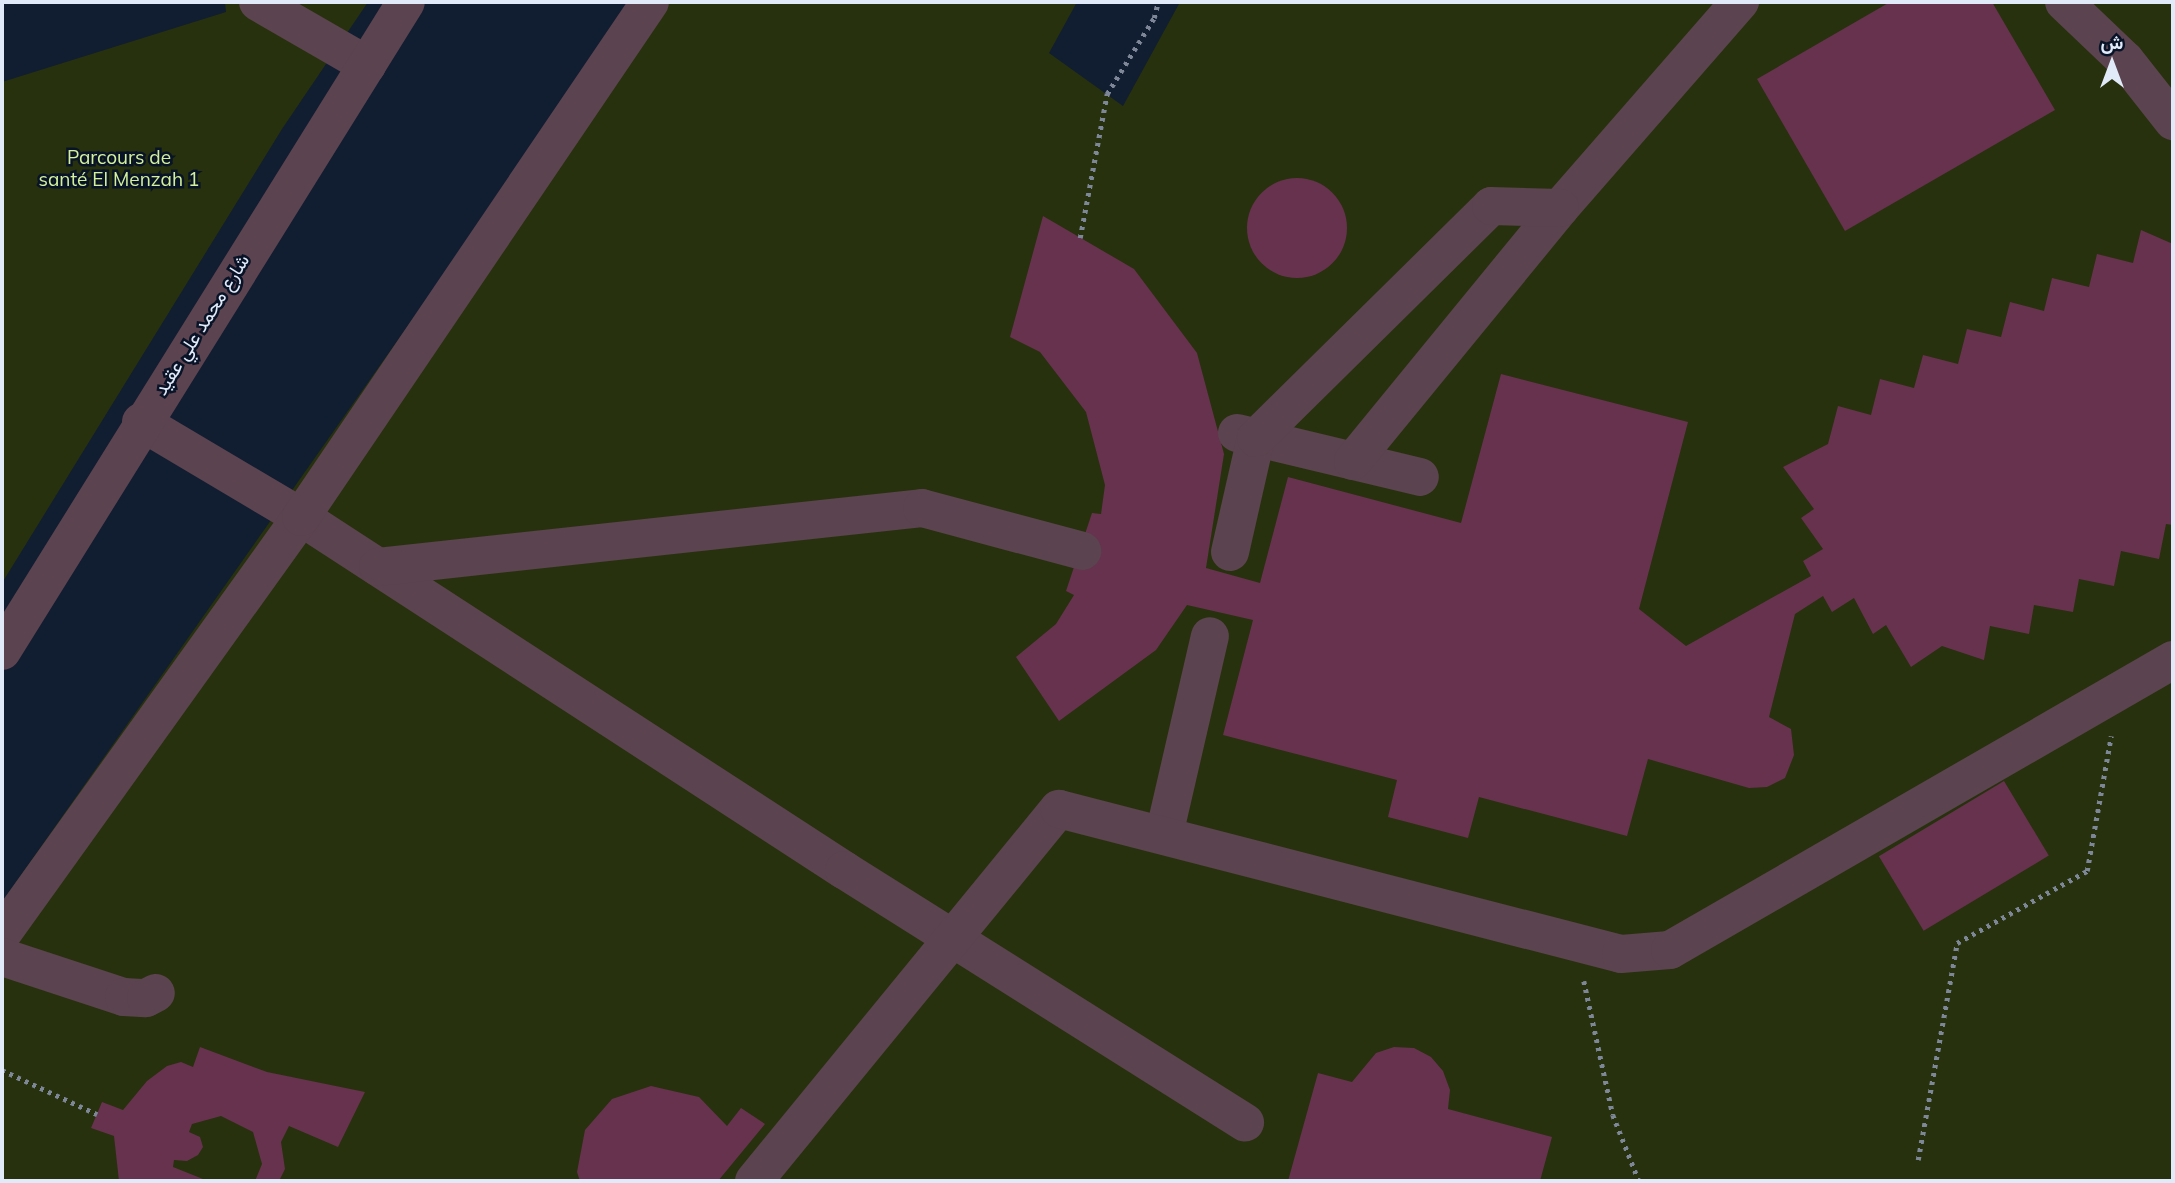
<!DOCTYPE html>
<meta charset="utf-8">
<style>
body{margin:0}
#map{position:relative;width:2175px;height:1183px;overflow:hidden;background:#111d31;font-family:Mulish,Vazirmatn,sans-serif}
div>[style]{position:absolute}
.green>*{inset:0;background:#27310d}
.building>*{inset:0;background:#66324e;transform-origin:0 0}
.round{border-radius:50%}
.path>*{height:4.5px;margin-top:-2.25px;transform-origin:0;background:repeating-linear-gradient(90deg,#7d8798 0 3.5px,transparent 0 8.5px)}
.minor>*{height:38px;margin:-19px;padding:0 19px;transform-origin:19px;border-radius:19px;background:#5b434f}
span{translate:-50% -50%;white-space:nowrap;text-align:center;line-height:1.15;-webkit-text-stroke:5px #091327;paint-order:stroke}
.park-label{font-size:19px;color:#d4f09a}
.street-label{font-size:19px;color:#e1eaf8}
.frame{position:absolute;inset:0;border:4px solid #e1eaf8;pointer-events:none}
.north{position:absolute;left:2077px;top:28px;width:70px;height:70px;-webkit-text-stroke:5px #091327;paint-order:stroke;rotate:0deg;font-size:19px;font-weight:700;line-height:28px;text-align:center;color:#e1eaf8}
.north::after{content:'';display:block;margin:auto;width:24px;height:32px;background:#e1eaf8;clip-path:polygon(50% 0,100% 100%,50% 72%,0 100%)}
</style>
<div id="map">
<div class="green">
<i style="clip-path:polygon(225px 2px,368px 2px,282px 129px,2px 583px,2px 82px,226px 12px)"></i>
<i style="clip-path:polygon(636px 2px,1077px 2px,1049px 53px,1123px 106px,1180px 2px,2173px 2px,2173px 1181px,2px 1181px,2px 902px)"></i>
</div>
<div class="building">
<i style="clip-path:polygon(1890px 2px,1992px 2px,2055px 110px,1845px 231px,1757px 79px)"></i>
<i class="round" style="left:1247px;top:178px;width:100px;height:100px"></i>
<i style="clip-path:polygon(1043px 216px,1134px 269px,1197px 353px,1224px 454px,1206px 568px,1260px 583px,1288px 477px,1461px 523px,1501px 374px,1688px 422px,1639px 609px,1686px 646px,1811px 576px,1803px 561px,1823px 549px,1801px 518px,1814px 509px,1783px 467px,1828px 444px,1838px 406px,1871px 415px,1880px 379px,1914px 388px,1923px 355px,1958px 364px,1967px 329px,2001px 337px,2010px 302px,2044px 311px,2052px 278px,2089px 287px,2097px 254px,2133px 263px,2141px 230px,2173px 244px,2173px 525px,2166px 524px,2159px 559px,2121px 551px,2114px 586px,2079px 579px,2073px 612px,2034px 605px,2029px 634px,1990px 626px,1984px 660px,1942px 646px,1911px 667px,1886px 625px,1873px 634px,1854px 598px,1832px 612px,1823px 596px,1795px 614px,1769px 717px,1791px 729px,1794px 755px,1785px 778px,1767px 787px,1749px 788px,1648px 759px,1627px 836px,1479px 797px,1468px 838px,1388px 817px,1397px 780px,1223px 735px,1253px 620px,1187px 605px,1156px 650px,1059px 721px,1016px 657px,1056px 624px,1074px 595px,1066px 591px,1092px 513px,1101px 514px,1105px 485px,1086px 412px,1040px 352px,1010px 337px)"></i>
<i style="left:2004px;top:781px;width:87px;height:146px;rotate:59deg"></i>
<i style="clip-path:polygon(200px 1047px,267px 1072px,365px 1092px,338px 1147px,289px 1126px,281px 1142px,285px 1169px,279px 1181px,255px 1181px,262px 1164px,253px 1132px,221px 1116px,192px 1124px,189px 1132px,200px 1137px,203px 1147px,198px 1155px,187px 1161px,174px 1160px,173px 1167px,208px 1181px,119px 1181px,114px 1136px,91px 1128px,102px 1102px,123px 1110px,147px 1081px,167px 1066px,181px 1062px,193px 1067px)"></i>
<i style="clip-path:polygon(1394px 1047px,1414px 1048px,1431px 1057px,1443px 1071px,1450px 1090px,1448px 1109px,1552px 1137px,1540px 1181px,1288px 1181px,1318px 1073px,1352px 1082px,1376px 1053px)"></i>
<i style="clip-path:polygon(651px 1086px,699px 1097px,727px 1126px,741px 1108px,765px 1124px,718px 1181px,580px 1181px,577px 1172px,585px 1130px,612px 1099px)"></i>
</div>
<div class="path">
<i style="left:1080px;top:238px;width:147px;rotate:-79.4deg"></i>
<i style="left:1107px;top:94px;width:89px;rotate:-58.3deg"></i>
<i style="left:1154px;top:18px;width:16px;rotate:-76deg"></i>
<i style="left:1584px;top:981px;width:137px;rotate:77.8deg"></i>
<i style="left:1613px;top:1115px;width:71px;rotate:68.5deg"></i>
<i style="left:2px;top:1070px;width:105px;rotate:24.9deg"></i>
<i style="left:1918px;top:1160px;width:220px;rotate:-79.8deg"></i>
<i style="left:1957px;top:943px;width:149px;rotate:-29deg"></i>
<i style="left:2087px;top:871px;width:137px;rotate:-79.9deg"></i>
</div>
<div class="minor">
<i style="left:258px;top:2px;width:126px;rotate:30deg"></i>
<i style="left:2064px;top:2px;width:84px;rotate:43.6deg"></i>
<i style="left:2125px;top:60px;width:78px;rotate:51.8deg"></i>
<i style="left:141px;top:422px;width:186px;rotate:30.7deg"></i>
<i style="left:301px;top:517px;width:648px;rotate:33.03deg"></i>
<i style="left:844px;top:870px;width:474px;rotate:32.2deg"></i>
<i style="left:1237px;top:433px;width:188px;rotate:13.5deg"></i>
<i style="left:1353px;top:461px;width:327px;rotate:-50.7deg"></i>
<i style="left:1560px;top:208px;width:274px;rotate:-48.9deg"></i>
<i style="left:1230px;top:552px;width:117px;rotate:-77.2deg"></i>
<i style="left:1256px;top:438px;width:330px;rotate:-44.6deg"></i>
<i style="left:1491px;top:206px;width:69px;rotate:1.7deg"></i>
<i style="left:378px;top:567px;width:547px;rotate:-6.19deg"></i>
<i style="left:922px;top:508px;width:166px;rotate:15deg"></i>
<i style="left:2px;top:651px;width:764px;rotate:-58.1deg"></i>
<i style="left:1164px;top:835px;width:204px;rotate:-77deg"></i>
<i style="left:2px;top:934px;width:513px;rotate:-54.36deg"></i>
<i style="left:301px;top:517px;width:622px;rotate:-55.88deg"></i>
<i style="left:2px;top:957px;width:128px;rotate:18.2deg"></i>
<i style="left:124px;top:997px;width:22px;rotate:3deg"></i>
<i style="left:146px;top:998px;width:11px;rotate:-27deg"></i>
<i style="left:754px;top:1181px;width:481px;rotate:-50.7deg"></i>
<i style="left:1059px;top:809px;width:580px;rotate:14.47deg"></i>
<i style="left:1621px;top:954px;width:49px;rotate:-4.7deg"></i>
<i style="left:1670px;top:950px;width:581px;rotate:-29.97deg"></i>
</div>
<div class="park-label">
<span style="left:119px;top:169px">Parcours de<br>santé El Menzah 1</span>
</div>
<div class="street-label">
<span style="left:202px;top:325px;rotate:-58deg">شارع محمد علي عقيد</span>
</div>
<div class="frame"></div>
<div class="north">ش</div>
</div>
